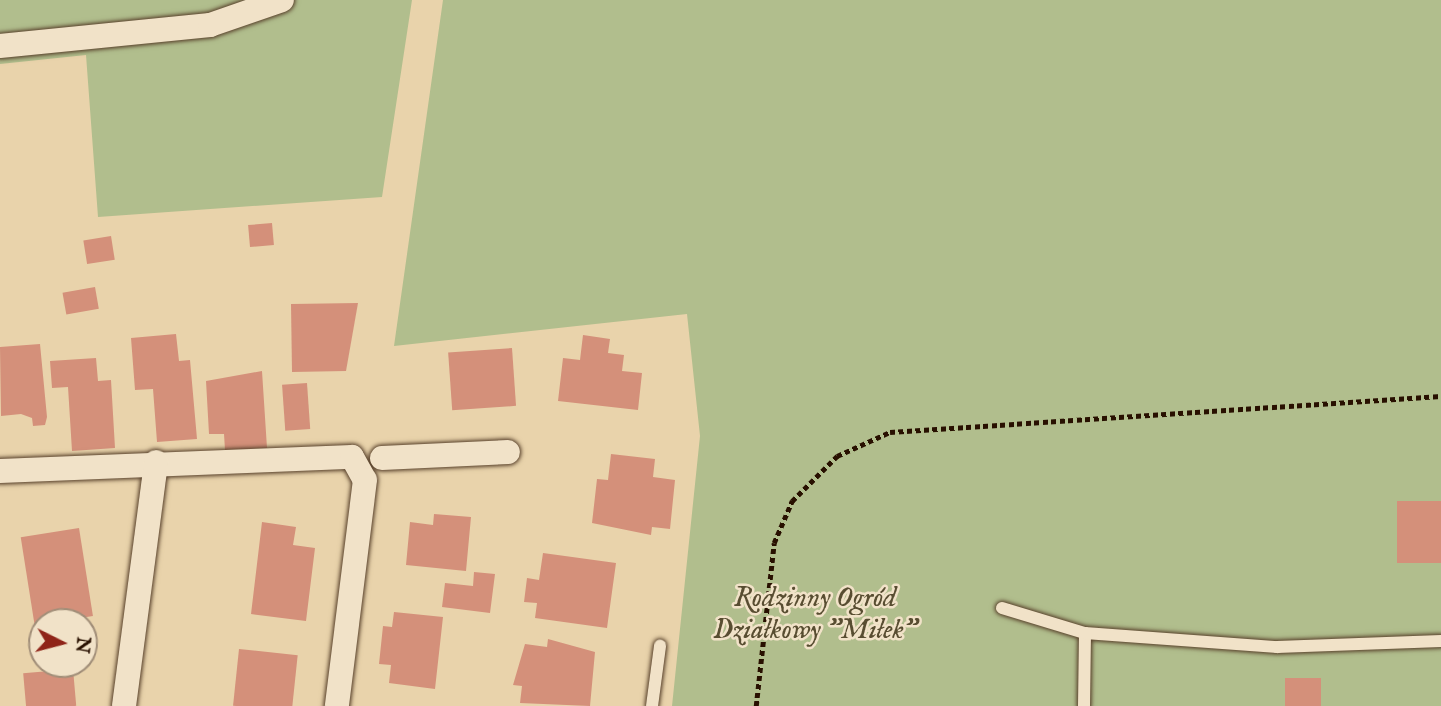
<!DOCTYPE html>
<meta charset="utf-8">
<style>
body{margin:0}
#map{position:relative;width:1441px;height:706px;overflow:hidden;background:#e9d3ab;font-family:"IM FELL English",serif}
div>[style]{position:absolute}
.green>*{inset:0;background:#b1be8d}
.building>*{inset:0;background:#d4907a;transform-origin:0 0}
.path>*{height:4.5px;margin-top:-2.25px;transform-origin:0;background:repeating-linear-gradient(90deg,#281000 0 5px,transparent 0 8.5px)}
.roads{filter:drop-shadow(0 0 2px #58412b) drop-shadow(0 0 2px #58412b)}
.service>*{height:12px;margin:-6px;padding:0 6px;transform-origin:6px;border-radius:6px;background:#f1e2c8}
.minor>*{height:24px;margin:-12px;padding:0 12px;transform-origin:12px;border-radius:12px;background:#f1e2c8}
span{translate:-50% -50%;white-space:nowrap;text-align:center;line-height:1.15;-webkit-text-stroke:5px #f1e2c8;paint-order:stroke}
.park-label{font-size:28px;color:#584d31;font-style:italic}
.north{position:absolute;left:28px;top:608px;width:70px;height:70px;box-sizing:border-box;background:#f1e2c8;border:2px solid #a18e78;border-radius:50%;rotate:96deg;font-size:19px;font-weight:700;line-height:28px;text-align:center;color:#281000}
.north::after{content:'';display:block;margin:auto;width:24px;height:32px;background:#8f2418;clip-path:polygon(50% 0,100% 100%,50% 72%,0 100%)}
</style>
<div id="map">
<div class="green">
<i style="clip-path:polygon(0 0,412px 0,382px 197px,98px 217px,86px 55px,0 64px)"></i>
<i style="clip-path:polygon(443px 0,1441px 0,1441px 706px,672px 706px,700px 436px,687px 314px,394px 346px)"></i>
</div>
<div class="building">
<i style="left:272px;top:223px;width:22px;height:24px;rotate:85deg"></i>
<i style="left:111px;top:236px;width:24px;height:28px;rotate:81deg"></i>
<i style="left:95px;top:287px;width:22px;height:33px;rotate:80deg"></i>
<i style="clip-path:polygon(358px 303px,346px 371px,292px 372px,291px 304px)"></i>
<i style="clip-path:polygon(176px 334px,179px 361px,190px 360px,197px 439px,157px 442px,153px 389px,135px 390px,131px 338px)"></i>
<i style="clip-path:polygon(583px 335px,610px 339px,608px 353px,624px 355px,622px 371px,642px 373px,638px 410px,558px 401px,563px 358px,580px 360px)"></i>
<i style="clip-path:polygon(40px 344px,47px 417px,45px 425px,33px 426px,32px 418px,21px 414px,1px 416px,0 347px)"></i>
<i style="left:512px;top:348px;width:58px;height:64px;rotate:86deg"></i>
<i style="clip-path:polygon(96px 358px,98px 381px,111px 380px,115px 448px,72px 451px,68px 387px,52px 388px,50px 361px)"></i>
<i style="clip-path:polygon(262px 371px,267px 448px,225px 450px,224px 434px,209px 434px,206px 381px)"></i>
<i style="left:307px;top:383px;width:46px;height:25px;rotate:86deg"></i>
<i style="clip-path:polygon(611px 454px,655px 459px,653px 477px,675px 480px,670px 529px,652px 527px,651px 535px,592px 523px,597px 479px,608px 480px)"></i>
<i style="left:1441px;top:501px;width:62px;height:44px;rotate:90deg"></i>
<i style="clip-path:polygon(434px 514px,471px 517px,466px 571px,406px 565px,410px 522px,433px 525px)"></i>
<i style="clip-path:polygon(262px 522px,296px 527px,293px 545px,315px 548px,306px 621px,251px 614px)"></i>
<i style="left:79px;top:528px;width:89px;height:59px;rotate:81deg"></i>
<i style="clip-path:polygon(543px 553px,616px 563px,607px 628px,535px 618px,537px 603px,524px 602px,527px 578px,539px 580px)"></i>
<i style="clip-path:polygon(474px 572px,495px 574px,490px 613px,442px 607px,445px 583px,473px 586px)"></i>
<i style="clip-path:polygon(394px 612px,443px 617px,435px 689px,389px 683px,391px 665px,379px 664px,383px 626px,392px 627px)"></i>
<i style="clip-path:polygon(548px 639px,595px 652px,590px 706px,520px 703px,522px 686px,513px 685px,525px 644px,547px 647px)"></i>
<i style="left:239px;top:649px;width:59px;height:57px;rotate:6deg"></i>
<i style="left:73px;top:669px;width:37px;height:50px;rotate:85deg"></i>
<i style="left:1285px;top:678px;width:36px;height:28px"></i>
</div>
<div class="path">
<i style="left:756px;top:706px;width:164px;rotate:-83.7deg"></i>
<i style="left:774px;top:543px;width:46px;rotate:-66.8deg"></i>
<i style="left:792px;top:501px;width:64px;rotate:-45deg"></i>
<i style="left:837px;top:456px;width:58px;rotate:-24.4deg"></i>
<i style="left:890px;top:432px;width:552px;rotate:-3.74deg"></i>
</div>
<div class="roads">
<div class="service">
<i style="left:1002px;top:608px;width:87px;rotate:16.8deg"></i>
<i style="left:652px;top:706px;width:61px;rotate:-82.4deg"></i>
<i style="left:1084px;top:706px;width:73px;rotate:-89.2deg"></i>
<i style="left:1085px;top:633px;width:193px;rotate:4.2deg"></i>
<i style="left:1277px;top:647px;width:164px;rotate:-2.1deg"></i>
</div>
<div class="minor">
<i style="left:0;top:46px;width:211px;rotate:-5.7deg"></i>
<i style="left:210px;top:25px;width:76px;rotate:-19.1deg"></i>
<i style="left:382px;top:458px;width:126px;rotate:-2.7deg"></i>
<i style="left:0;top:471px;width:352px;rotate:-2.3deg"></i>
<i style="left:352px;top:457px;width:26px;rotate:61deg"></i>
<i style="left:365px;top:480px;width:228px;rotate:97.1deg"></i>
<i style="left:124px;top:706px;width:246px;rotate:-82.5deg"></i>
</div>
</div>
<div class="park-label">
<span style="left:815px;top:615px">Rodzinny Ogród<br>Działkowy "Miłek"</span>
</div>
<div class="north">N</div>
</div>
